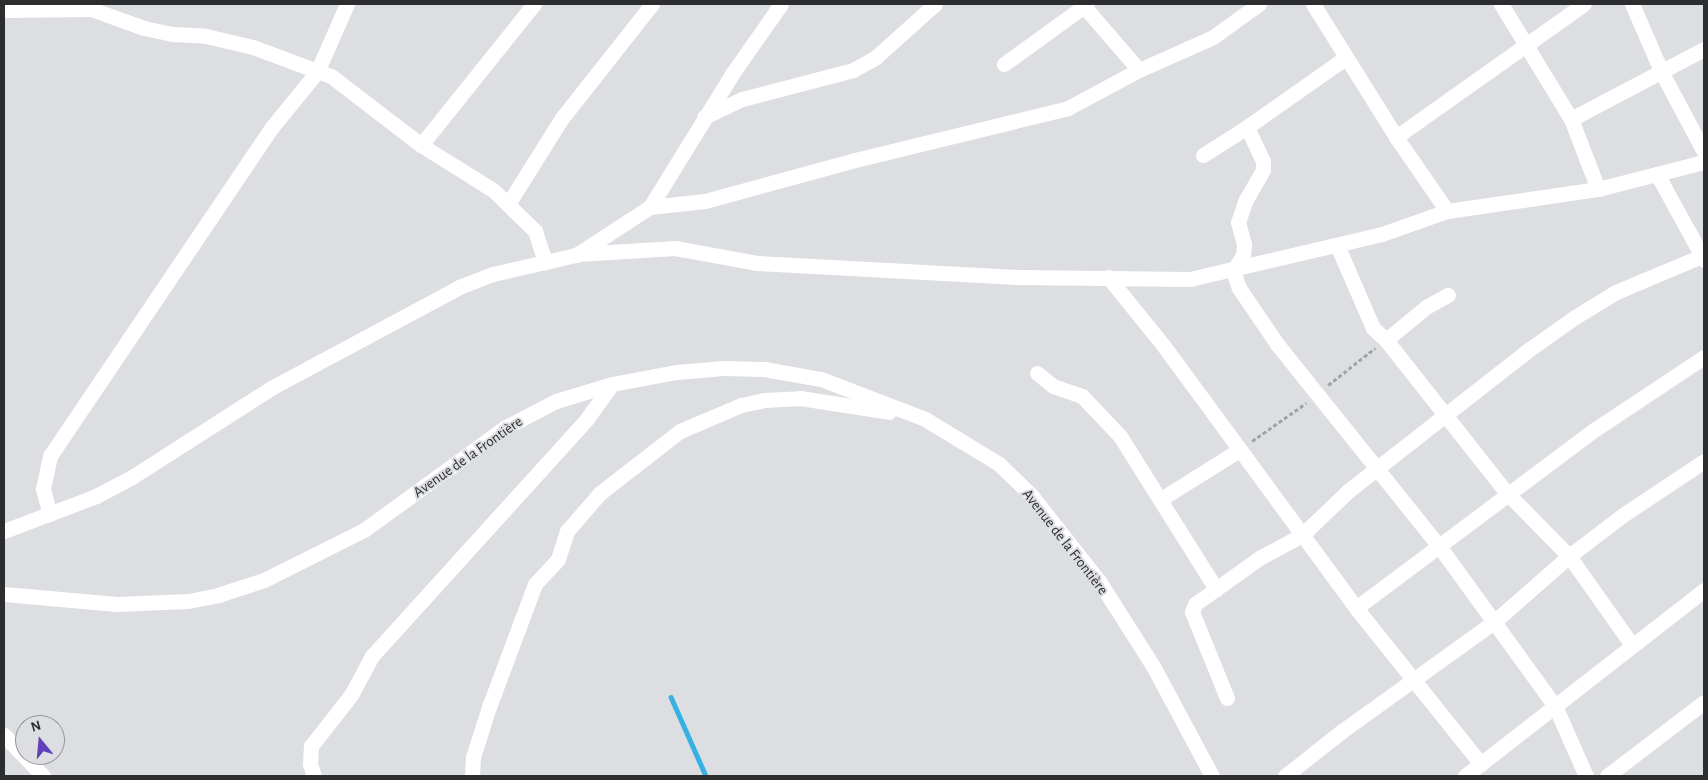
<!DOCTYPE html>
<meta charset="utf-8">
<style>
body{margin:0}
#map{position:relative;width:1708px;height:780px;overflow:hidden;background:#dcdee1;font-family:"Alegreya Sans",sans-serif}
div>[style]{position:absolute}
.stream>*{height:4.5px;margin:-2.25px;padding:0 2.25px;transform-origin:2.25px;border-radius:2.25px;background:#35b2e3}
.path>*{height:2.5px;margin-top:-1.25px;transform-origin:0;background:repeating-linear-gradient(90deg,#a2a3a6 0 4px,transparent 0 6.5px)}
.minor>*{height:15px;margin:-7.5px;padding:0 7.5px;transform-origin:7.5px;border-radius:7.5px;background:#fff}
span{translate:-50% -50%;white-space:nowrap;text-align:center;line-height:1.15;-webkit-text-stroke:4px #dcdee1;paint-order:stroke}
.street-label{font-size:15px;color:#2c2d2e}
.frame{position:absolute;inset:0;border:5px solid #2c2d2e;pointer-events:none}
.north{position:absolute;left:15px;top:715px;width:50px;height:50px;box-sizing:border-box;background:#dcdee1;border:1px solid #969799;border-radius:50%;rotate:343deg;font-size:14px;font-weight:700;line-height:20px;text-align:center;color:#2c2d2e}
.north::after{content:'';display:block;margin:auto;width:18px;height:22px;background:#6041b9;clip-path:polygon(50% 0,100% 100%,50% 72%,0 100%)}
</style>
<div id="map">
<div class="stream">
<i style="left:671px;top:697px;width:86px;rotate:66.1deg"></i>
</div>
<div class="path">
<i style="left:1328px;top:385px;width:60px;rotate:-38.2deg"></i>
<i style="left:1252px;top:441px;width:66px;rotate:-35.1deg"></i>
</div>
<div class="minor">
<i style="left:1082px;top:4px;width:87px;rotate:49.2deg"></i>
<i style="left:1313px;top:4px;width:157px;rotate:58deg"></i>
<i style="left:1396px;top:137px;width:90px;rotate:55.4deg"></i>
<i style="left:1501px;top:4px;width:135px;rotate:58.7deg"></i>
<i style="left:1571px;top:119px;width:75px;rotate:68.9deg"></i>
<i style="left:1632px;top:4px;width:75px;rotate:66.5deg"></i>
<i style="left:1662px;top:73px;width:89px;rotate:62deg"></i>
<i style="left:4px;top:10px;width:87px;rotate:-0.7deg"></i>
<i style="left:91px;top:9px;width:56px;rotate:19.7deg"></i>
<i style="left:144px;top:28px;width:30px;rotate:12deg"></i>
<i style="left:173px;top:34px;width:33px;rotate:3deg"></i>
<i style="left:206px;top:36px;width:48px;rotate:13.2deg"></i>
<i style="left:253px;top:47px;width:83px;rotate:20.4deg"></i>
<i style="left:331px;top:76px;width:113px;rotate:37.5deg"></i>
<i style="left:421px;top:145px;width:85px;rotate:32deg"></i>
<i style="left:493px;top:190px;width:59px;rotate:44.3deg"></i>
<i style="left:535px;top:231px;width:33px;rotate:72deg"></i>
<i style="left:1004px;top:64px;width:102px;rotate:-35.9deg"></i>
<i style="left:704px;top:117px;width:42px;rotate:-25.3deg"></i>
<i style="left:742px;top:99px;width:115px;rotate:-14.6deg"></i>
<i style="left:853px;top:70px;width:26px;rotate:-29deg"></i>
<i style="left:876px;top:57px;width:79px;rotate:-41.9deg"></i>
<i style="left:1571px;top:119px;width:150px;rotate:-27.8deg"></i>
<i style="left:1247px;top:127px;width:120px;rotate:-35.1deg"></i>
<i style="left:1396px;top:137px;width:230px;rotate:-35.3deg"></i>
<i style="left:421px;top:145px;width:181px;rotate:-51.3deg"></i>
<i style="left:1203px;top:155px;width:52px;rotate:-32.5deg"></i>
<i style="left:1247px;top:127px;width:38px;rotate:65deg"></i>
<i style="left:1263px;top:162px;width:8px;rotate:90deg"></i>
<i style="left:1263px;top:170px;width:34px;rotate:120deg"></i>
<i style="left:1246px;top:199px;width:24px;rotate:109deg"></i>
<i style="left:1238px;top:222px;width:24px;rotate:75deg"></i>
<i style="left:1244px;top:245px;width:10px;rotate:96deg"></i>
<i style="left:1243px;top:255px;width:19px;rotate:122deg"></i>
<i style="left:1233px;top:271px;width:18px;rotate:71deg"></i>
<i style="left:1239px;top:288px;width:68px;rotate:55.8deg"></i>
<i style="left:1277px;top:344px;width:259px;rotate:51.3deg"></i>
<i style="left:1439px;top:546px;width:198px;rotate:54.1deg"></i>
<i style="left:1555px;top:706px;width:77px;rotate:66.1deg"></i>
<i style="left:1657px;top:174px;width:98px;rotate:61.3deg"></i>
<i style="left:508px;top:204px;width:102px;rotate:-57.9deg"></i>
<i style="left:562px;top:118px;width:145px;rotate:-51.7deg"></i>
<i style="left:650px;top:207px;width:156px;rotate:-58.3deg"></i>
<i style="left:732px;top:74px;width:85px;rotate:-55deg"></i>
<i style="left:1337px;top:245px;width:90px;rotate:66.6deg"></i>
<i style="left:1373px;top:328px;width:18px;rotate:43deg"></i>
<i style="left:1386px;top:340px;width:195px;rotate:51.7deg"></i>
<i style="left:1507px;top:493px;width:88px;rotate:45.5deg"></i>
<i style="left:1569px;top:556px;width:109px;rotate:54.7deg"></i>
<i style="left:578px;top:254px;width:97px;rotate:-3.5deg"></i>
<i style="left:675px;top:248px;width:83px;rotate:10.4deg"></i>
<i style="left:757px;top:263px;width:261px;rotate:3.1deg"></i>
<i style="left:1018px;top:277px;width:172px;rotate:0.7deg"></i>
<i style="left:1190px;top:279px;width:197px;rotate:-13.2deg"></i>
<i style="left:1382px;top:234px;width:69px;rotate:-19.5deg"></i>
<i style="left:1447px;top:211px;width:153px;rotate:-8.3deg"></i>
<i style="left:1598px;top:189px;width:109px;rotate:-14.3deg"></i>
<i style="left:1108px;top:277px;width:87px;rotate:51deg"></i>
<i style="left:1163px;top:345px;width:326px;rotate:53.7deg"></i>
<i style="left:1356px;top:608px;width:200px;rotate:51.3deg"></i>
<i style="left:1386px;top:340px;width:52px;rotate:-39.5deg"></i>
<i style="left:1426px;top:307px;width:25px;rotate:-29deg"></i>
<i style="left:1037px;top:373px;width:21px;rotate:39deg"></i>
<i style="left:1053px;top:386px;width:31px;rotate:19deg"></i>
<i style="left:1082px;top:396px;width:55px;rotate:46.5deg"></i>
<i style="left:1120px;top:436px;width:181px;rotate:57.9deg"></i>
<i style="left:1161px;top:499px;width:92px;rotate:-32.1deg"></i>
<i style="left:50px;top:514px;width:26px;rotate:-106deg"></i>
<i style="left:43px;top:489px;width:34px;rotate:-78deg"></i>
<i style="left:50px;top:456px;width:397px;rotate:-56deg"></i>
<i style="left:272px;top:127px;width:71px;rotate:-50.7deg"></i>
<i style="left:317px;top:72px;width:74px;rotate:-66.2deg"></i>
<i style="left:4px;top:531px;width:98px;rotate:-20.8deg"></i>
<i style="left:96px;top:496px;width:41px;rotate:-27.8deg"></i>
<i style="left:132px;top:477px;width:165px;rotate:-32.6deg"></i>
<i style="left:271px;top:388px;width:213px;rotate:-28.2deg"></i>
<i style="left:459px;top:287px;width:36px;rotate:-21deg"></i>
<i style="left:493px;top:274px;width:85px;rotate:-12.9deg"></i>
<i style="left:576px;top:255px;width:88px;rotate:-33deg"></i>
<i style="left:650px;top:207px;width:55px;rotate:-6.2deg"></i>
<i style="left:705px;top:201px;width:151px;rotate:-15.3deg"></i>
<i style="left:851px;top:161px;width:223px;rotate:-13.7deg"></i>
<i style="left:1068px;top:108px;width:81px;rotate:-28.2deg"></i>
<i style="left:1139px;top:70px;width:81px;rotate:-24deg"></i>
<i style="left:1213px;top:37px;width:57px;rotate:-35.7deg"></i>
<i style="left:4px;top:594px;width:113px;rotate:5.1deg"></i>
<i style="left:117px;top:604px;width:71px;rotate:-2.4deg"></i>
<i style="left:188px;top:601px;width:31px;rotate:-11deg"></i>
<i style="left:218px;top:595px;width:48px;rotate:-18.1deg"></i>
<i style="left:264px;top:580px;width:112px;rotate:-26.6deg"></i>
<i style="left:364px;top:530px;width:175px;rotate:-36deg"></i>
<i style="left:506px;top:427px;width:56px;rotate:-27.5deg"></i>
<i style="left:556px;top:401px;width:59px;rotate:-16.9deg"></i>
<i style="left:612px;top:384px;width:66px;rotate:-10.5deg"></i>
<i style="left:677px;top:372px;width:46px;rotate:-5deg"></i>
<i style="left:723px;top:368px;width:41px;rotate:1.4deg"></i>
<i style="left:764px;top:369px;width:58px;rotate:10deg"></i>
<i style="left:821px;top:379px;width:111px;rotate:21deg"></i>
<i style="left:925px;top:419px;width:87px;rotate:31.3deg"></i>
<i style="left:999px;top:464px;width:45px;rotate:44.1deg"></i>
<i style="left:1031px;top:495px;width:110px;rotate:51.7deg"></i>
<i style="left:1099px;top:581px;width:101px;rotate:57.6deg"></i>
<i style="left:1153px;top:666px;width:125px;rotate:61.8deg"></i>
<i style="left:1356px;top:608px;width:297px;rotate:-36.8deg"></i>
<i style="left:1594px;top:430px;width:132px;rotate:-33.6deg"></i>
<i style="left:1227px;top:698px;width:93px;rotate:-112.1deg"></i>
<i style="left:1192px;top:612px;width:9px;rotate:-69deg"></i>
<i style="left:1195px;top:604px;width:81px;rotate:-35.5deg"></i>
<i style="left:1261px;top:557px;width:47px;rotate:-28.2deg"></i>
<i style="left:1302px;top:535px;width:64px;rotate:-43.7deg"></i>
<i style="left:1348px;top:491px;width:227px;rotate:-38deg"></i>
<i style="left:1527px;top:351px;width:59px;rotate:-35.3deg"></i>
<i style="left:1575px;top:317px;width:48px;rotate:-31.4deg"></i>
<i style="left:1616px;top:292px;width:95px;rotate:-22.8deg"></i>
<i style="left:4px;top:735px;width:57px;rotate:46.4deg"></i>
<i style="left:314px;top:776px;width:13px;rotate:-108deg"></i>
<i style="left:310px;top:764px;width:18px;rotate:-87deg"></i>
<i style="left:311px;top:746px;width:65px;rotate:-51.9deg"></i>
<i style="left:351px;top:695px;width:44px;rotate:-61.7deg"></i>
<i style="left:372px;top:656px;width:319px;rotate:-47.8deg"></i>
<i style="left:586px;top:420px;width:44px;rotate:-54.2deg"></i>
<i style="left:472px;top:776px;width:19px;rotate:-87deg"></i>
<i style="left:473px;top:757px;width:52px;rotate:-72.3deg"></i>
<i style="left:489px;top:707px;width:131px;rotate:-69.5deg"></i>
<i style="left:535px;top:584px;width:34px;rotate:-47deg"></i>
<i style="left:558px;top:559px;width:29px;rotate:-72deg"></i>
<i style="left:567px;top:531px;width:50px;rotate:-49deg"></i>
<i style="left:600px;top:493px;width:101px;rotate:-37.8deg"></i>
<i style="left:680px;top:431px;width:66px;rotate:-23.1deg"></i>
<i style="left:741px;top:405px;width:24px;rotate:-12deg"></i>
<i style="left:764px;top:400px;width:36px;rotate:-3deg"></i>
<i style="left:800px;top:398px;width:90px;rotate:8.9deg"></i>
<i style="left:1285px;top:776px;width:73px;rotate:-38.3deg"></i>
<i style="left:1342px;top:731px;width:188px;rotate:-35.7deg"></i>
<i style="left:1495px;top:621px;width:98px;rotate:-41.3deg"></i>
<i style="left:1569px;top:556px;width:68px;rotate:-37.2deg"></i>
<i style="left:1623px;top:515px;width:97px;rotate:-33.7deg"></i>
<i style="left:1465px;top:776px;width:303px;rotate:-37.9deg"></i>
<i style="left:1607px;top:776px;width:122px;rotate:-37.3deg"></i>
</div>
<div class="street-label">
<span style="left:468px;top:457px;rotate:-35deg">Avenue de la Frontière</span>
<span style="left:1065px;top:542px;rotate:52deg">Avenue de la Frontière</span>
</div>
<div class="frame"></div>
<div class="north">N</div>
</div>
